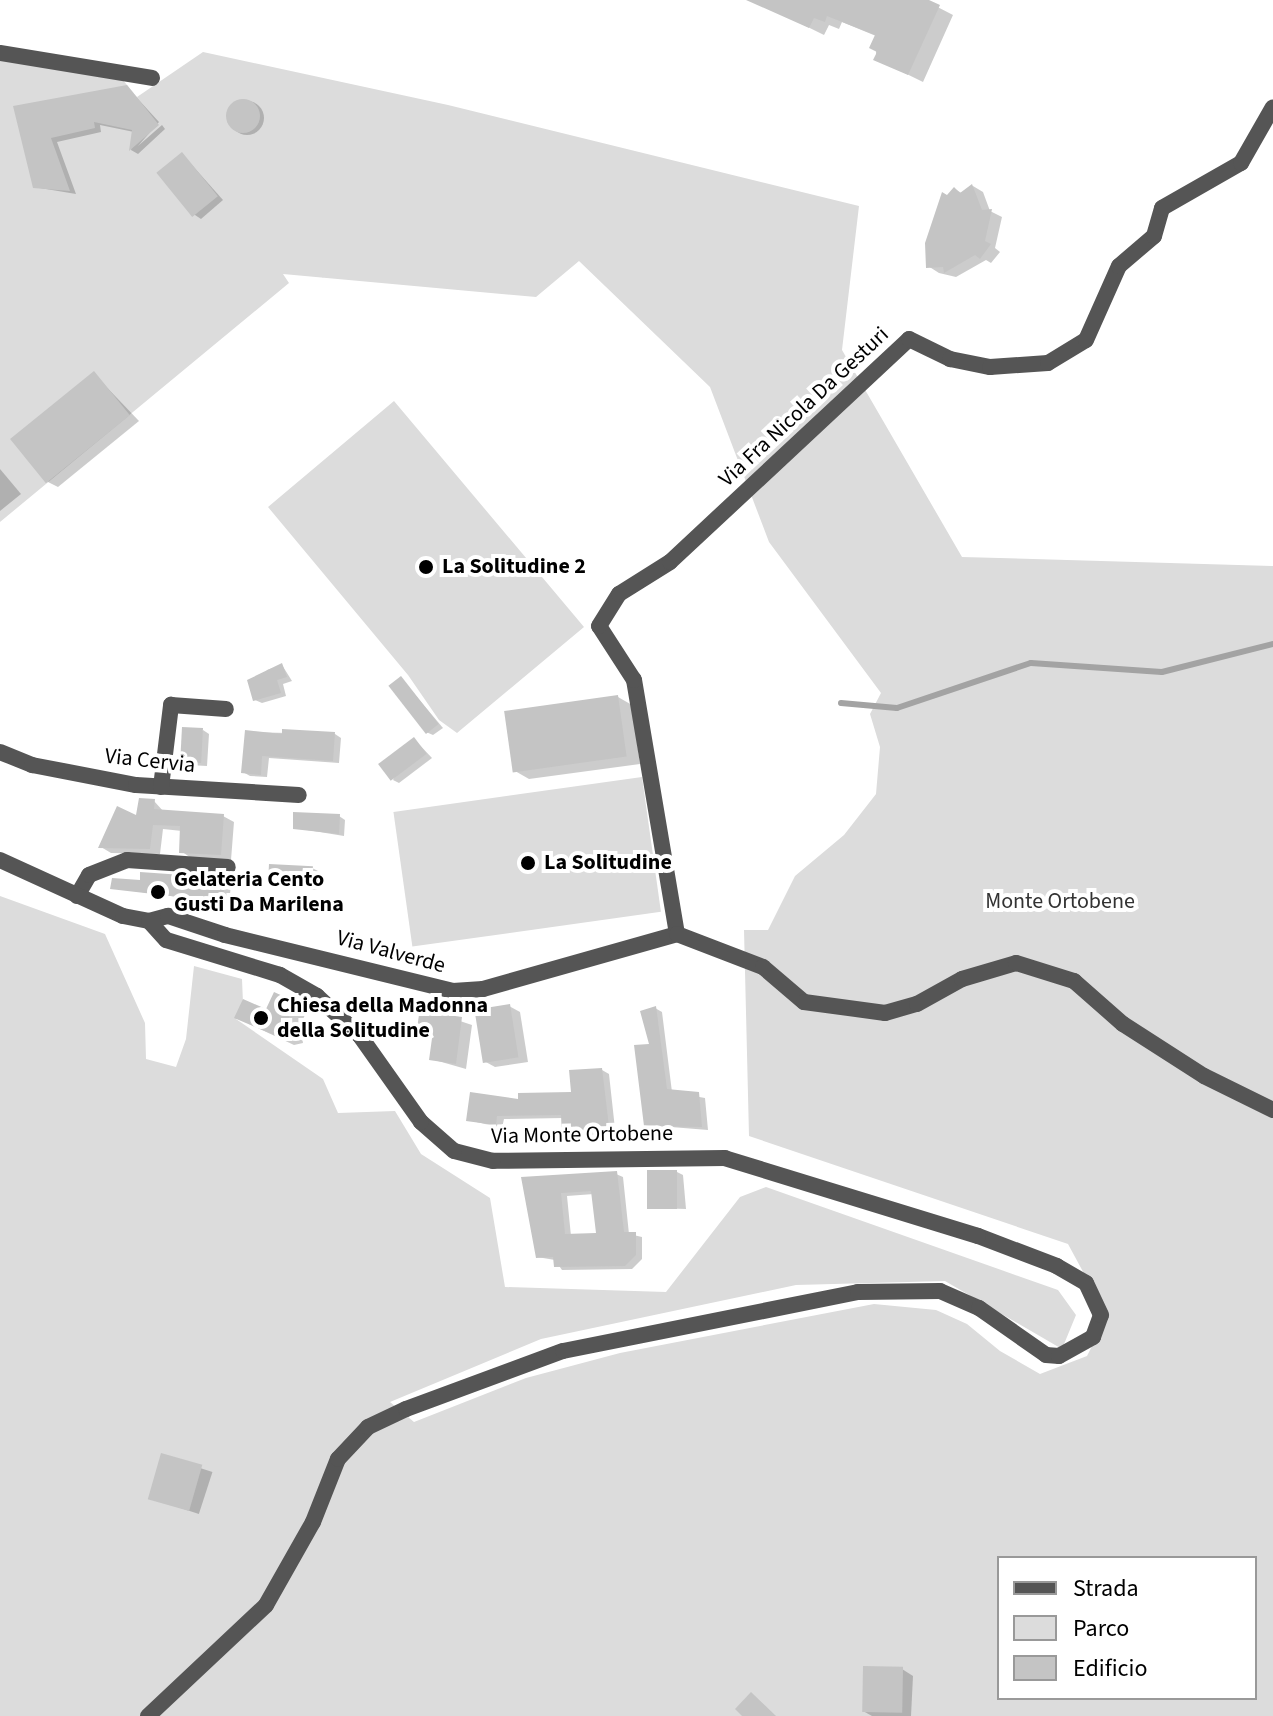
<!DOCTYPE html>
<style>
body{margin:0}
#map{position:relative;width:1273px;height:1716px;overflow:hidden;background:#fff;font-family:"Source Sans 3",sans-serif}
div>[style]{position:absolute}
.green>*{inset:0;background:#dcdcdc;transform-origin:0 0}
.shadow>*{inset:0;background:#0003;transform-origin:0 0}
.round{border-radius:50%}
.stream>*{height:6px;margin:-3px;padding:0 3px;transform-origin:3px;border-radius:3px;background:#a3a3a3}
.building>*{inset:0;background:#c4c4c4;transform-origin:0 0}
.minor>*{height:16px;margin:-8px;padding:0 8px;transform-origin:8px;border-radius:8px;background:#555}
.tertiary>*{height:16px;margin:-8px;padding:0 8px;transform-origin:8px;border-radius:8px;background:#555}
.dots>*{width:22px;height:22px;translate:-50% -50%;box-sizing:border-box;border:4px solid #fff;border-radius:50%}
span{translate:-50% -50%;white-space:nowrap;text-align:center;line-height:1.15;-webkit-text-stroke:8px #fff;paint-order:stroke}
.street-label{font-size:22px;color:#000}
.poi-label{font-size:22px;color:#000;font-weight:700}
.left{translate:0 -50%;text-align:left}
.park-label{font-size:22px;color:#333}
.legend{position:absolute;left:997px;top:1556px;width:260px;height:144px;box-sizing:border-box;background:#fff;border:2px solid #999;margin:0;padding:10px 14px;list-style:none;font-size:24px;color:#000}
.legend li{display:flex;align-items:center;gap:16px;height:40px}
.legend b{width:40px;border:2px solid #999}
</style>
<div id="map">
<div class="green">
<i style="clip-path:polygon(evenodd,203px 52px,448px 105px,859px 206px,842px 350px,962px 557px,1273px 566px,1273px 1716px,0 1716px,0 896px,105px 934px,145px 1023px,146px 1059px,176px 1067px,186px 1039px,194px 966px,242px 979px,243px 1003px,236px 1019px,323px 1079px,338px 1113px,395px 1111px,421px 1154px,490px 1198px,505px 1287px,666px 1292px,740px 1197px,766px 1187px,1058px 1290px,1076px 1315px,1062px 1349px,945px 1281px,796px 1285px,541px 1339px,390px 1402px,414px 1422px,526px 1378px,620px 1353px,874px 1304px,936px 1310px,967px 1324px,1000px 1351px,1040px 1374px,1087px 1356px,1107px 1316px,1068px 1244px,749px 1136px,744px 930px,768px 930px,795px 876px,844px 835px,876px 794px,880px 747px,870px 714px,881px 693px,769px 542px,710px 387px,579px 261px,536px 297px,283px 274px,289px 283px,0 522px,0 59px,122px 79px,137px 97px,203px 52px,999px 1558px,1255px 1558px,1255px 1698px,999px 1698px,999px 1558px)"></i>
<i style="clip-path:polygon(394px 401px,584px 627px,457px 733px,439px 720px,408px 675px,268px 507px)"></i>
<i style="left:642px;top:777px;width:136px;height:251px;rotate:82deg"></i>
</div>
<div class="shadow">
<i style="clip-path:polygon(770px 0,924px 0,953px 15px,923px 82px,876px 59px,876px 36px,842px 22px,839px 29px,829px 25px,824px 35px,767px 7px)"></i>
<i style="clip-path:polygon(127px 87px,159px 122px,138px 146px,162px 125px,165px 129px,138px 154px,131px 150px,134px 132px,100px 125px,101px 132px,57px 142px,76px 194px,34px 187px,15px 107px)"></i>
<i class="round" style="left:230px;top:101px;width:34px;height:34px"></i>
<i style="clip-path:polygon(183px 155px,223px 200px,201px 219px,195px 215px)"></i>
<i style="clip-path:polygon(973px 186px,983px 192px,990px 211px,1002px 217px,995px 248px,1000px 252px,991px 263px,986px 260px,956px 277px,939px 273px,928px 266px,948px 197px,955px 189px,963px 194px)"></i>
<i style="clip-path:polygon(94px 374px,139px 421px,58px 487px,48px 482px)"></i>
<i style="clip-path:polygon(0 469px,21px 494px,0 511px)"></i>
<i style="clip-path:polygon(282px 665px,292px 681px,283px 684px,286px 696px,262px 703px,255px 700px,267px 670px)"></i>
<i style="clip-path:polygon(401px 678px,443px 728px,433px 735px,426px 732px)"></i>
<i style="clip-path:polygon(618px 697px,632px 705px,640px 764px,529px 779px,515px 771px)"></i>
<i style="clip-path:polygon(203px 730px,209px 734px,207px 766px,188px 765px,182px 761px)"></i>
<i style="clip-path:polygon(247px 732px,335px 734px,341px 738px,339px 763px,269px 758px,267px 777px,250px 776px,243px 772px)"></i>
<i style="clip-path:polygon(414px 739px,432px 758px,399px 783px,393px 780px)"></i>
<i style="clip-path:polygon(154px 801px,164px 812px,223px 816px,234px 822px,231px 860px,191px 858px,181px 851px,182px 831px,163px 829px,160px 854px,111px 853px,101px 847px)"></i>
<i style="clip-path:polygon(339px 816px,345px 820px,344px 836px,295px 828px)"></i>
<i style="clip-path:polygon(312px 868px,318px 871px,317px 890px,270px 884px)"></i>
<i style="clip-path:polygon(224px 880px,231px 884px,229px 904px,112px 888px)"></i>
<i style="clip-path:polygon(295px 1004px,307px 1011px,300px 1025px,303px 1043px,294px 1045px,249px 1024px)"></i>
<i style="clip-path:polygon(435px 1004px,446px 1010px,445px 1016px,472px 1025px,466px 1069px,431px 1059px,435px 1035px,419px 1028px)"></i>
<i style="clip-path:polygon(509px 1006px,520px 1012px,528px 1062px,495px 1067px,484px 1061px)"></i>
<i style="clip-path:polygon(655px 1008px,662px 1012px,672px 1092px,705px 1098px,708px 1130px,646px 1125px)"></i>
<i style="clip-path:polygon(602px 1070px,609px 1074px,616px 1138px,571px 1139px,564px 1136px,563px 1118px,504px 1119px,502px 1128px,468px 1120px,573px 1094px)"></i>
<i style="clip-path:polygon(677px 1172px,683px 1175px,686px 1209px,652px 1208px)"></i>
<i style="clip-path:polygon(evenodd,616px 1174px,623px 1177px,629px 1234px,642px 1237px,642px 1259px,632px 1269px,562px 1270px,555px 1260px,537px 1257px,524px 1179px,616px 1174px,594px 1194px,598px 1234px,571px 1236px,567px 1196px,594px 1194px)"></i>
<i style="left:163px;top:1456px;width:52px;height:44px;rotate:18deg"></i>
<i style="clip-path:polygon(902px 1669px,913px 1676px,911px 1716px,872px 1716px,863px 1711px)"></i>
</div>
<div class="stream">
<i style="left:841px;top:703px;width:56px;rotate:5.1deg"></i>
<i style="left:897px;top:708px;width:141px;rotate:-18.6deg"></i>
<i style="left:1031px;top:663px;width:131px;rotate:3.9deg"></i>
<i style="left:1162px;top:672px;width:114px;rotate:-14.2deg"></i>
</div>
<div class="building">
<i style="clip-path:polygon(746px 0,929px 0,940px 5px,908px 75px,873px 60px,877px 52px,869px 48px,875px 35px,827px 16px,825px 22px,814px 18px,809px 28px)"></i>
<i style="clip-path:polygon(127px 85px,159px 125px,129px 151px,132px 130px,94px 122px,95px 128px,51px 138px,70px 191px,33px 188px,13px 106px)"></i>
<i class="round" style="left:226px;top:99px;width:34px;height:34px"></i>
<i style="left:182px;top:152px;width:57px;height:33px;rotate:51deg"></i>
<i style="clip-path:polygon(972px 184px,982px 210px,992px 209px,985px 241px,991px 244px,980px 259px,975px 255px,944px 273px,943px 267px,926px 268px,925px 243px,942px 192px,947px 195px,954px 187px,960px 193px)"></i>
<i style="left:94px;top:371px;width:57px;height:108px;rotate:51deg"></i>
<i style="clip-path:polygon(282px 663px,287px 677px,277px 680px,281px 693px,253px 701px,247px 680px)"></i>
<i style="left:401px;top:676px;width:61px;height:16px;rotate:52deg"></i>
<i style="left:618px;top:695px;width:62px;height:115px;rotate:82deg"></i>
<i style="left:182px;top:727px;width:21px;height:35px;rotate:3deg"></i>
<i style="clip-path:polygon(282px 729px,335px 732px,333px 761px,262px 756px,261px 775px,241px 773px,245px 730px,282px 734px)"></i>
<i style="left:414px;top:737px;width:21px;height:45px;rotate:53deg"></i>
<i style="clip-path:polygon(139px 798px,155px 799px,154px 809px,224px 814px,221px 855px,179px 853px,180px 826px,153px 825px,150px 849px,98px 848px,117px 806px,136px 815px)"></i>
<i style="clip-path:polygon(293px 812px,340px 814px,339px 834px,293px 829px)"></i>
<i style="left:269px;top:864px;width:44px;height:21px;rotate:3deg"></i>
<i style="clip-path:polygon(140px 872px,225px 878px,223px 902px,110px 889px,112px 878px,140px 880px)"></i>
<i style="clip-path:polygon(274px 992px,296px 1002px,289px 1017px,294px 1033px,286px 1040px,234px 1018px,243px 999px,266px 1009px)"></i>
<i style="clip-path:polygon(421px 1000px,436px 1002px,435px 1013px,462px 1017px,456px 1064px,429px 1060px,433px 1031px,417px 1029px)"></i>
<i style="left:510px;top:1004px;width:54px;height:36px;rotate:81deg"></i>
<i style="clip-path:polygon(656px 1006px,667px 1089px,699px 1092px,702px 1127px,644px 1126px,634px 1045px,649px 1044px,640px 1011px)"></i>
<i style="clip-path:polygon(602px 1068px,610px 1135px,562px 1137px,561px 1115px,497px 1116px,496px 1125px,466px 1121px,470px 1092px,518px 1099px,518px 1093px,571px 1092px,569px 1070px)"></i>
<i style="left:647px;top:1170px;width:30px;height:39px"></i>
<i style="clip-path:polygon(evenodd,617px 1171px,624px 1232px,636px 1232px,636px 1255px,625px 1266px,554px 1267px,553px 1257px,536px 1258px,521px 1177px,617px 1171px,591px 1191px,596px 1233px,565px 1234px,561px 1193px,591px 1191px)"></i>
<i style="left:161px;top:1453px;width:43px;height:48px;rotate:16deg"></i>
<i style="left:863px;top:1666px;width:40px;height:46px;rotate:1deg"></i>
<i style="clip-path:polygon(751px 1692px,776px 1716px,742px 1716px,735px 1709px)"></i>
</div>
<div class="minor">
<i style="left:0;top:53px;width:154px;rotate:9.3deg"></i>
<i style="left:0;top:752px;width:35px;rotate:22deg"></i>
<i style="left:32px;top:765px;width:106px;rotate:10.9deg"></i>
<i style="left:136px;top:785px;width:163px;rotate:3.5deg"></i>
<i style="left:161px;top:787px;width:83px;rotate:-83deg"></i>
<i style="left:171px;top:705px;width:55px;rotate:4.2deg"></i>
<i style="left:77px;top:896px;width:24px;rotate:-60deg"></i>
<i style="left:89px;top:875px;width:41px;rotate:-21.5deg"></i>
<i style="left:127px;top:860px;width:101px;rotate:4deg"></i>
<i style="left:677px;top:934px;width:258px;rotate:-99.6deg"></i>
<i style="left:634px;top:680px;width:64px;rotate:-122.9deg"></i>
<i style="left:599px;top:626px;width:38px;rotate:-58deg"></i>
<i style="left:619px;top:594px;width:60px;rotate:-32.1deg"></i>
<i style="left:670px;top:562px;width:327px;rotate:-43deg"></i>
<i style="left:909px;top:339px;width:46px;rotate:26deg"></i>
<i style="left:950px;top:359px;width:41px;rotate:11.3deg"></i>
<i style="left:990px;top:367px;width:58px;rotate:-3.9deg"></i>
<i style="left:1048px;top:363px;width:44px;rotate:-31.2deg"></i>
<i style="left:1086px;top:340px;width:81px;rotate:-66deg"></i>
<i style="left:1119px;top:266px;width:46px;rotate:-40.6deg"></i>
<i style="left:1154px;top:236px;width:29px;rotate:-74deg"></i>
<i style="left:1162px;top:208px;width:91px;rotate:-29.7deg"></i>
<i style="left:1241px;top:163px;width:64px;rotate:-60.3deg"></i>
</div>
<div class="tertiary">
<i style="left:0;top:860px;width:135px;rotate:24.5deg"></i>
<i style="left:123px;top:916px;width:26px;rotate:11deg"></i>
<i style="left:149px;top:921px;width:20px;rotate:-15deg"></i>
<i style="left:168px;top:916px;width:60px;rotate:18.4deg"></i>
<i style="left:225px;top:935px;width:235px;rotate:13.8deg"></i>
<i style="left:453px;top:991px;width:30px;rotate:-4deg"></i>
<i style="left:483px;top:989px;width:202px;rotate:-15.8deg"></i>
<i style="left:677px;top:934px;width:92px;rotate:21deg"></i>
<i style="left:763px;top:967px;width:54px;rotate:40.5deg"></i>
<i style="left:804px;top:1002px;width:82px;rotate:7.7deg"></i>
<i style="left:885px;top:1013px;width:33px;rotate:-16deg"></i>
<i style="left:917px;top:1004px;width:51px;rotate:-29.1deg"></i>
<i style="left:962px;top:979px;width:56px;rotate:-16.5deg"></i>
<i style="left:1016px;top:963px;width:61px;rotate:17.2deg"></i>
<i style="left:1074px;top:981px;width:65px;rotate:41.3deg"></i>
<i style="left:1123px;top:1024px;width:96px;rotate:32.7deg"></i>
<i style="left:1204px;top:1076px;width:77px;rotate:26.2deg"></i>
<i style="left:148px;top:1716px;width:162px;rotate:-43.2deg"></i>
<i style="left:266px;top:1605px;width:95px;rotate:-60.5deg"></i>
<i style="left:313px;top:1522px;width:68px;rotate:-68.4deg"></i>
<i style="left:338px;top:1459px;width:44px;rotate:-46.8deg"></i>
<i style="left:368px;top:1427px;width:42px;rotate:-25.3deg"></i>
<i style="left:406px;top:1409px;width:167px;rotate:-20.3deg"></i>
<i style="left:563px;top:1351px;width:301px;rotate:-11.3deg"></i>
<i style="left:858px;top:1292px;width:82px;rotate:-0.7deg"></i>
<i style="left:940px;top:1291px;width:43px;rotate:23.6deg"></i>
<i style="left:979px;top:1308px;width:82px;rotate:35deg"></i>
<i style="left:1046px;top:1355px;width:13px;rotate:4deg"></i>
<i style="left:1059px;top:1356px;width:39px;rotate:-29deg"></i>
<i style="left:1093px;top:1337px;width:23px;rotate:-70deg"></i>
<i style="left:1101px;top:1315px;width:35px;rotate:-115deg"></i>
<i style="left:1086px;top:1283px;width:34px;rotate:-150deg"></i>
<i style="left:1057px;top:1266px;width:85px;rotate:-159.2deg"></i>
<i style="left:978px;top:1236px;width:265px;rotate:-162.9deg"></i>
<i style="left:725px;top:1158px;width:232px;rotate:179.3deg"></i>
<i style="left:493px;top:1161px;width:40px;rotate:-165.6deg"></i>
<i style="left:454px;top:1151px;width:44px;rotate:-138.7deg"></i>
<i style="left:421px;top:1122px;width:105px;rotate:-125.3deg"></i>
<i style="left:360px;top:1036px;width:59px;rotate:-137.1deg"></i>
<i style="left:317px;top:996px;width:43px;rotate:-150.4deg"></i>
<i style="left:280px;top:975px;width:119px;rotate:-162.9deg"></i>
<i style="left:166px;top:940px;width:25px;rotate:-132deg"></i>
</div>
<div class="dots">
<i style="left:426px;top:567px;background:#000"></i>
<i style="left:528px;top:863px;background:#000"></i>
<i style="left:158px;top:892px;background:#000"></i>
<i style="left:261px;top:1018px;background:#000"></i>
</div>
<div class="street-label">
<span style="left:804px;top:407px;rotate:-43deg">Via Fra Nicola Da Gesturi</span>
<span style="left:150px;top:761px;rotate:6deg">Via Cervia</span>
<span style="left:391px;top:952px;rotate:15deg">Via Valverde</span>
<span style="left:582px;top:1135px;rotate:-1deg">Via Monte Ortobene</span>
</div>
<div class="poi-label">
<span class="left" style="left:442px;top:567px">La Solitudine 2</span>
<span class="left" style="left:544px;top:863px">La Solitudine</span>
<span class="left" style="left:174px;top:892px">Gelateria Cento<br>Gusti Da Marilena</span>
<span class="left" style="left:277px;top:1018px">Chiesa della Madonna<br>della Solitudine</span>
</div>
<div class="park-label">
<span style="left:1060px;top:902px">Monte Ortobene</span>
</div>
<ul class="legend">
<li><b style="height:10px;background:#555"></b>Strada</li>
<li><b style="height:22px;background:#dcdcdc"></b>Parco</li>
<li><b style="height:22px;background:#c4c4c4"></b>Edificio</li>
</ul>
</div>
